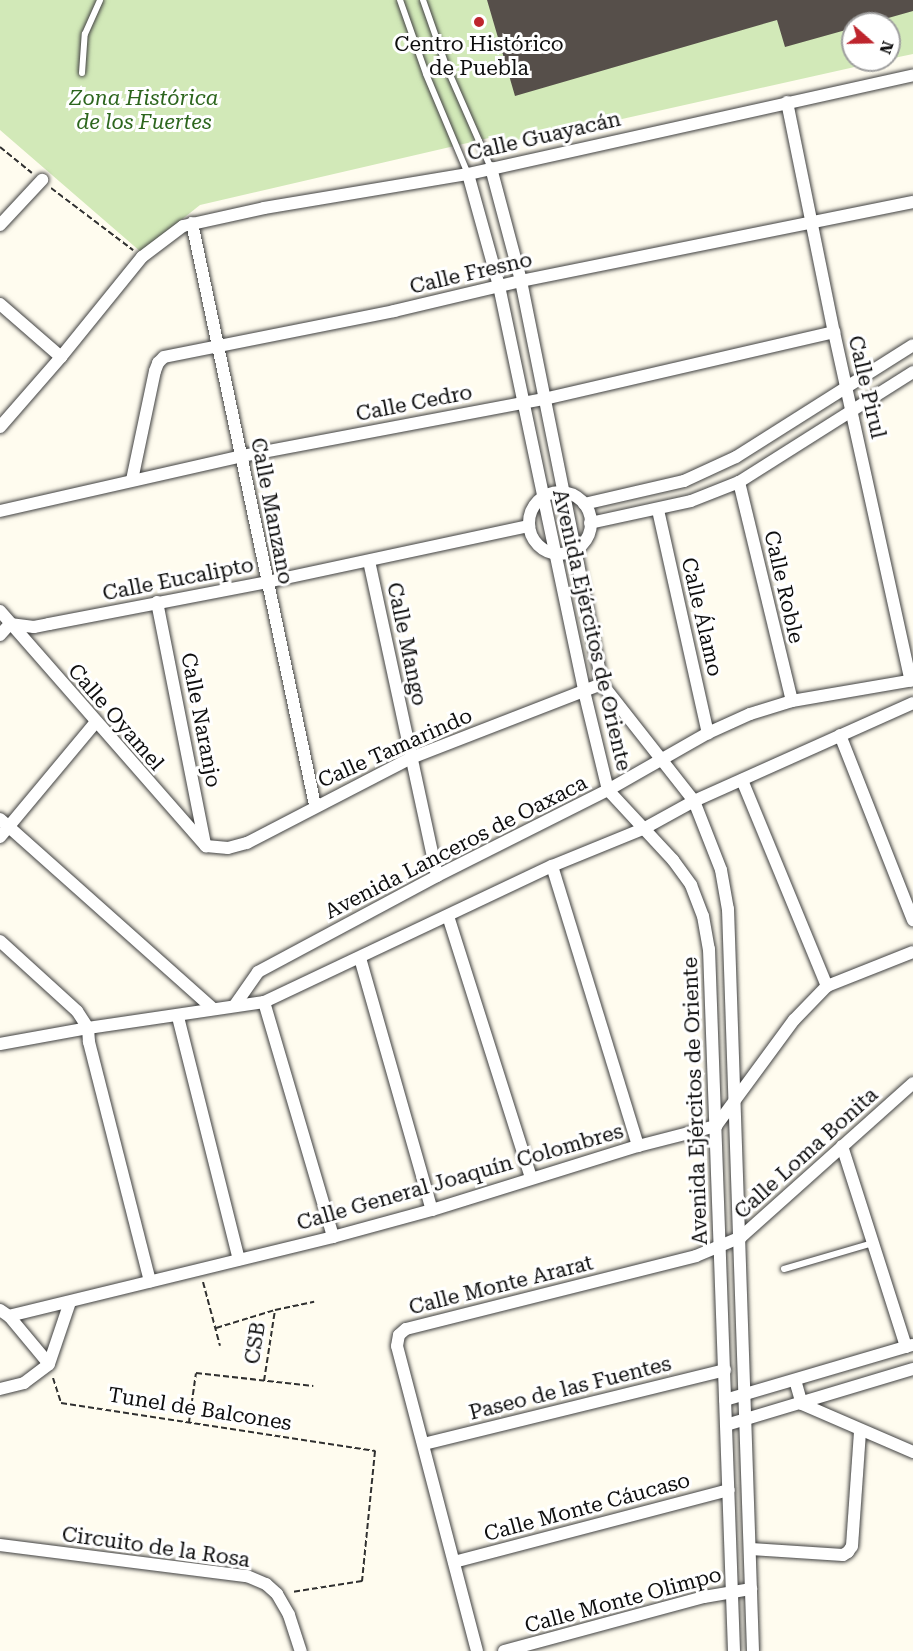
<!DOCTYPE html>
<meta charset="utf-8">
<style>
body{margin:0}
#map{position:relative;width:913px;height:1651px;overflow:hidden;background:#fffcef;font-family:"Roboto Serif",serif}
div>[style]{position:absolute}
.green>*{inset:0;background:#d2e9b8}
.building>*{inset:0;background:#564f4a}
.path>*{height:2px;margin-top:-1px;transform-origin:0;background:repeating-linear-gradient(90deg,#303030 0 6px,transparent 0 9px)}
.roads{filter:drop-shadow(0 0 2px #414141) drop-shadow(0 0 2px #414141)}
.lane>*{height:6px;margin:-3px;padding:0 3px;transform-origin:3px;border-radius:3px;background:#fff}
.street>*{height:12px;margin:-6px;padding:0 6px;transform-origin:6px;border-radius:6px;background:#fff}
.street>.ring{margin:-6px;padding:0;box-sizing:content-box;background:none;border:12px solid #fff;border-radius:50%}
.dots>*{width:16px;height:16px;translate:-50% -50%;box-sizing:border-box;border:3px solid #fff;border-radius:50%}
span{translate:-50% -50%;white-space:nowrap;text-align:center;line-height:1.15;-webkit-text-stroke:6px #fff;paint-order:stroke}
.poi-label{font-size:21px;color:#0e0e0e}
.park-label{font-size:21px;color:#2d661e;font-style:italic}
.street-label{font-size:21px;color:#0e0e0e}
.north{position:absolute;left:841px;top:12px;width:60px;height:60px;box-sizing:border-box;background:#fff;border:2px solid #9f9f9f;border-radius:50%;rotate:110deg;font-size:16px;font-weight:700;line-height:24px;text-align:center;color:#0e0e0e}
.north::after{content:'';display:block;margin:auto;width:21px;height:27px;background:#be252d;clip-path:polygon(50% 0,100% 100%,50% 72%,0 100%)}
</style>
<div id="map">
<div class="green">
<i style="clip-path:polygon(0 0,913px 0,913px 54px,889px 59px,889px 24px,853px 24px,853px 60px,886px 60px,501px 146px,489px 138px,200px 205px,141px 252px,0 130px)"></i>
</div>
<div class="building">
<i style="clip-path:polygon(487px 0,913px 0,913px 11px,867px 24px,853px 24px,853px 28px,785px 47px,777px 20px,515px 96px)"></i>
</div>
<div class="path">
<i style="left:0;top:147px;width:41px;rotate:39.1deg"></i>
<i style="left:51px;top:188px;width:103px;rotate:37.1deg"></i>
<i style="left:203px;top:1282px;width:66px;rotate:75.1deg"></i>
<i style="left:216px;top:1328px;width:62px;rotate:-17deg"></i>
<i style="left:275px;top:1310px;width:40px;rotate:-12deg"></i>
<i style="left:53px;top:1378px;width:26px;rotate:72deg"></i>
<i style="left:61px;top:1403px;width:318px;rotate:8.7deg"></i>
<i style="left:375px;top:1451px;width:131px;rotate:95.7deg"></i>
<i style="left:362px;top:1581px;width:71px;rotate:171.1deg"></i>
<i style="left:264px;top:1381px;width:72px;rotate:-81.2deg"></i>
<i style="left:189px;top:1422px;width:49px;rotate:-81.9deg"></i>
<i style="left:196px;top:1373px;width:118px;rotate:6.3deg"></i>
</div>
<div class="roads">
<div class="lane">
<i style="left:400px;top:0;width:78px;rotate:70.6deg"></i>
<i style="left:426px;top:74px;width:108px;rotate:67.2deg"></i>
<i style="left:423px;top:0;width:72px;rotate:70.6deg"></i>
<i style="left:447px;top:68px;width:109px;rotate:66.3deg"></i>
<i style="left:82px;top:73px;width:39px;rotate:-86deg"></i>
<i style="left:85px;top:34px;width:37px;rotate:-66deg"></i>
<i style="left:784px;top:1269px;width:93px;rotate:-16.3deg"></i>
</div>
<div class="street">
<i style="left:787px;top:102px;width:235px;rotate:78.5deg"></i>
<i style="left:834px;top:332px;width:357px;rotate:77.6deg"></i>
<i style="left:491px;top:168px;width:117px;rotate:75.1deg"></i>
<i style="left:521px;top:281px;width:411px;rotate:78.6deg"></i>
<i style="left:602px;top:684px;width:149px;rotate:51.8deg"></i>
<i style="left:694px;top:801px;width:74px;rotate:68.6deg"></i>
<i style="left:721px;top:870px;width:40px;rotate:80deg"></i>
<i style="left:728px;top:909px;width:742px;rotate:88.07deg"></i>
<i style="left:468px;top:174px;width:116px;rotate:74.5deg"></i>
<i style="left:499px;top:286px;width:414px;rotate:78.1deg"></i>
<i style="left:584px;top:691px;width:102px;rotate:76.4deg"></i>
<i style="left:608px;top:790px;width:96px;rotate:47.1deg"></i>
<i style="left:673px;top:860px;width:31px;rotate:54deg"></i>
<i style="left:691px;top:885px;width:33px;rotate:69deg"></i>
<i style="left:703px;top:916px;width:34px;rotate:80deg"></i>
<i style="left:709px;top:949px;width:702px;rotate:87.96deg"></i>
<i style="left:192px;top:223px;width:595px;rotate:78.07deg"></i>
<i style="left:0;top:225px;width:62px;rotate:-47deg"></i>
<i style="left:0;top:304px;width:81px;rotate:41deg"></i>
<i style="left:0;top:427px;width:93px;rotate:-48.9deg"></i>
<i style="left:61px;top:357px;width:129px;rotate:-51deg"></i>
<i style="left:142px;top:257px;width:51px;rotate:-37.1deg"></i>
<i style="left:183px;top:226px;width:83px;rotate:-12.5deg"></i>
<i style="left:264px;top:208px;width:207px;rotate:-9.5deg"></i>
<i style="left:468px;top:174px;width:456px;rotate:-12.5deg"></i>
<i style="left:132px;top:480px;width:111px;rotate:-78.1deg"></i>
<i style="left:155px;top:371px;width:9px;rotate:-69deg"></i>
<i style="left:158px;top:363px;width:8px;rotate:-45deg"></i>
<i style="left:164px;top:357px;width:235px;rotate:-11.3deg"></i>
<i style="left:394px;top:311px;width:130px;rotate:-13.3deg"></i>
<i style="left:521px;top:281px;width:400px;rotate:-11.4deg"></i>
<i style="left:739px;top:482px;width:225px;rotate:76.4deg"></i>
<i class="ring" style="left:529px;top:492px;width:50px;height:50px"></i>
<i style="left:584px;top:504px;width:103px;rotate:-13deg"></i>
<i style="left:684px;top:481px;width:57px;rotate:-24.8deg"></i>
<i style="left:736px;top:457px;width:209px;rotate:-32.3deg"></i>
<i style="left:658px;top:510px;width:229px;rotate:77.4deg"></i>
<i style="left:0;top:511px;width:248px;rotate:-12.8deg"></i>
<i style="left:242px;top:456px;width:307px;rotate:-10.7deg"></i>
<i style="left:544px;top:399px;width:298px;rotate:-13deg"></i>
<i style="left:590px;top:523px;width:103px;rotate:-12.3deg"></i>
<i style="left:691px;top:501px;width:52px;rotate:-21.6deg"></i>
<i style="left:739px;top:482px;width:206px;rotate:-32.3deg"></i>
<i style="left:369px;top:561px;width:322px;rotate:77.8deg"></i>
<i style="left:157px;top:602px;width:248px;rotate:78.8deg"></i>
<i style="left:0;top:611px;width:313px;rotate:48.8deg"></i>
<i style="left:0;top:635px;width:15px;rotate:-48deg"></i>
<i style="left:10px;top:624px;width:24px;rotate:7deg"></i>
<i style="left:34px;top:627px;width:15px;rotate:-11deg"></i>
<i style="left:49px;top:624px;width:222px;rotate:-10.9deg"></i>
<i style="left:267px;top:582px;width:268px;rotate:-12.1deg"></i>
<i style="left:840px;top:735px;width:199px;rotate:68.5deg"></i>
<i style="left:742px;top:780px;width:223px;rotate:67.6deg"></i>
<i style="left:0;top:819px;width:285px;rotate:41.7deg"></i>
<i style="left:0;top:837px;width:148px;rotate:-50.2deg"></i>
<i style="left:206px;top:846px;width:22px;rotate:5deg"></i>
<i style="left:228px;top:848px;width:20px;rotate:-15deg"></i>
<i style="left:247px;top:843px;width:185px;rotate:-27.4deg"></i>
<i style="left:411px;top:758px;width:205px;rotate:-21.2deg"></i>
<i style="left:552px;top:866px;width:293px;rotate:72.9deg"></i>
<i style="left:448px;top:916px;width:275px;rotate:72.4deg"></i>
<i style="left:0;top:941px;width:104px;rotate:42.3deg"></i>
<i style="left:77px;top:1011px;width:20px;rotate:57deg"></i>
<i style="left:88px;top:1028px;width:14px;rotate:86deg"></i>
<i style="left:89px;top:1042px;width:247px;rotate:75.7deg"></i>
<i style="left:360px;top:958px;width:262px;rotate:74.1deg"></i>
<i style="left:264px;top:1002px;width:245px;rotate:73.6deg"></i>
<i style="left:235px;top:1005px;width:40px;rotate:-55.1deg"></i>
<i style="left:258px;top:972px;width:203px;rotate:-28.2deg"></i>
<i style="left:437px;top:876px;width:191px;rotate:-26.7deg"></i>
<i style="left:608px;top:790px;width:115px;rotate:-29.7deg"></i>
<i style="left:708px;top:733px;width:46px;rotate:-24.3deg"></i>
<i style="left:750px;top:714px;width:44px;rotate:-17.2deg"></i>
<i style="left:792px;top:701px;width:123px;rotate:-9.8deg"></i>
<i style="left:178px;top:1017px;width:250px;rotate:75.9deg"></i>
<i style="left:0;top:1044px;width:89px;rotate:-10.3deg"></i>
<i style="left:88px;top:1028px;width:178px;rotate:-8.4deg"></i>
<i style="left:264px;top:1002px;width:318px;rotate:-25.3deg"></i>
<i style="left:552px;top:866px;width:100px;rotate:-22.2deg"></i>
<i style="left:645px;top:828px;width:56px;rotate:-28.9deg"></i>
<i style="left:694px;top:801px;width:240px;rotate:-24.1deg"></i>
<i style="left:842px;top:1146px;width:211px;rotate:72.3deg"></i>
<i style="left:0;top:1310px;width:11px;rotate:34deg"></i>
<i style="left:9px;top:1316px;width:62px;rotate:50.2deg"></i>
<i style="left:9px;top:1316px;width:333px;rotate:-13.7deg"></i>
<i style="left:333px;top:1237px;width:103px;rotate:-15.3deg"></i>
<i style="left:432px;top:1210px;width:216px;rotate:-17.3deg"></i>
<i style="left:638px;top:1146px;width:81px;rotate:-14.4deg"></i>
<i style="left:716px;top:1126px;width:132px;rotate:-53.7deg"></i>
<i style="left:794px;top:1020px;width:47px;rotate:-45.9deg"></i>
<i style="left:827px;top:986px;width:92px;rotate:-21.6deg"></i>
<i style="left:795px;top:1380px;width:25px;rotate:74deg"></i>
<i style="left:802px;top:1404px;width:121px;rotate:23.4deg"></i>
<i style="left:0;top:1389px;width:25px;rotate:-14deg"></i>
<i style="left:24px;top:1383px;width:31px;rotate:-37deg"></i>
<i style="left:49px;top:1364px;width:65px;rotate:-71.3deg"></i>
<i style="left:725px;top:1400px;width:195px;rotate:-16.4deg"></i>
<i style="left:726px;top:1425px;width:195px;rotate:-16.7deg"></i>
<i style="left:424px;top:1444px;width:310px;rotate:-13.8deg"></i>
<i style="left:0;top:1545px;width:249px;rotate:7.2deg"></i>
<i style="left:247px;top:1576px;width:21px;rotate:23deg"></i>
<i style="left:266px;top:1584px;width:15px;rotate:42deg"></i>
<i style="left:277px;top:1594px;width:24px;rotate:60deg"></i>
<i style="left:289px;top:1615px;width:38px;rotate:72deg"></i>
<i style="left:751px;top:1549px;width:92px;rotate:3.7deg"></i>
<i style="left:843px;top:1555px;width:6px;rotate:-31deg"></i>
<i style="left:848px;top:1552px;width:7px;rotate:-56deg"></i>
<i style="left:852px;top:1546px;width:115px;rotate:-86deg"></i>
<i style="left:454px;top:1562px;width:284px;rotate:-14.7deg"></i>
<i style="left:477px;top:1651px;width:315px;rotate:-104.7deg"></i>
<i style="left:397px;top:1346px;width:11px;rotate:-80deg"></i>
<i style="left:399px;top:1335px;width:9px;rotate:-41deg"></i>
<i style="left:406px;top:1329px;width:299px;rotate:-14.1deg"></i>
<i style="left:696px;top:1256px;width:49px;rotate:-22.9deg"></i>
<i style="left:741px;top:1237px;width:231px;rotate:-41.8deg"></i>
<i style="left:504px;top:1651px;width:207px;rotate:-15.1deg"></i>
<i style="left:704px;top:1597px;width:48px;rotate:-9.7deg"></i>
</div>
</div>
<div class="dots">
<i style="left:479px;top:22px;background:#be252d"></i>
</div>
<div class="poi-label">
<span style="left:479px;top:56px">Centro Histórico<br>de Puebla</span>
</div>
<div class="park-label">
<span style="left:144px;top:110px">Zona Histórica<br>de los Fuertes</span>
</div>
<div class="street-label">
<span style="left:544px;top:136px;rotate:-13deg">Calle Guayacán</span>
<span style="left:471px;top:273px;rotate:-13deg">Calle Fresno</span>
<span style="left:867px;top:387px;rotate:77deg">Calle Pirul</span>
<span style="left:414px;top:403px;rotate:-11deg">Calle Cedro</span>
<span style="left:272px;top:511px;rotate:79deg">Calle Manzano</span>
<span style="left:178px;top:579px;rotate:-11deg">Calle Eucalipto</span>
<span style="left:784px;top:587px;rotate:77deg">Calle Roble</span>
<span style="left:702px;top:617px;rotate:77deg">Calle Álamo</span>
<span style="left:592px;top:630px;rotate:77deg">Avenida Ejércitos de Oriente</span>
<span style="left:407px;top:644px;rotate:78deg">Calle Mango</span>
<span style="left:116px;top:717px;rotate:49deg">Calle Oyamel</span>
<span style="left:201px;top:720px;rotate:79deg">Calle Naranjo</span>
<span style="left:395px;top:748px;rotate:-24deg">Calle Tamarindo</span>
<span style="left:456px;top:847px;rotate:-27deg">Avenida Lanceros de Oaxaca</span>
<span style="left:695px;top:1101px;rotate:-92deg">Avenida Ejércitos de Oriente</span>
<span style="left:806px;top:1153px;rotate:-42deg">Calle Loma Bonita</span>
<span style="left:460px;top:1177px;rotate:-16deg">Calle General Joaquín Colombres</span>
<span style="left:501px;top:1285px;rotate:-14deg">Calle Monte Ararat</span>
<span style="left:255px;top:1343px;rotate:-81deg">CSB</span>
<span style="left:570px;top:1388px;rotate:-14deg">Paseo de las Fuentes</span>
<span style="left:200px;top:1409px;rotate:9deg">Tunel de Balcones</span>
<span style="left:587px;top:1507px;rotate:-15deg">Calle Monte Cáucaso</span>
<span style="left:156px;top:1547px;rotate:8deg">Circuito de la Rosa</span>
<span style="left:623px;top:1600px;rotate:-15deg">Calle Monte Olimpo</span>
</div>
<div class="north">N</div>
</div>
